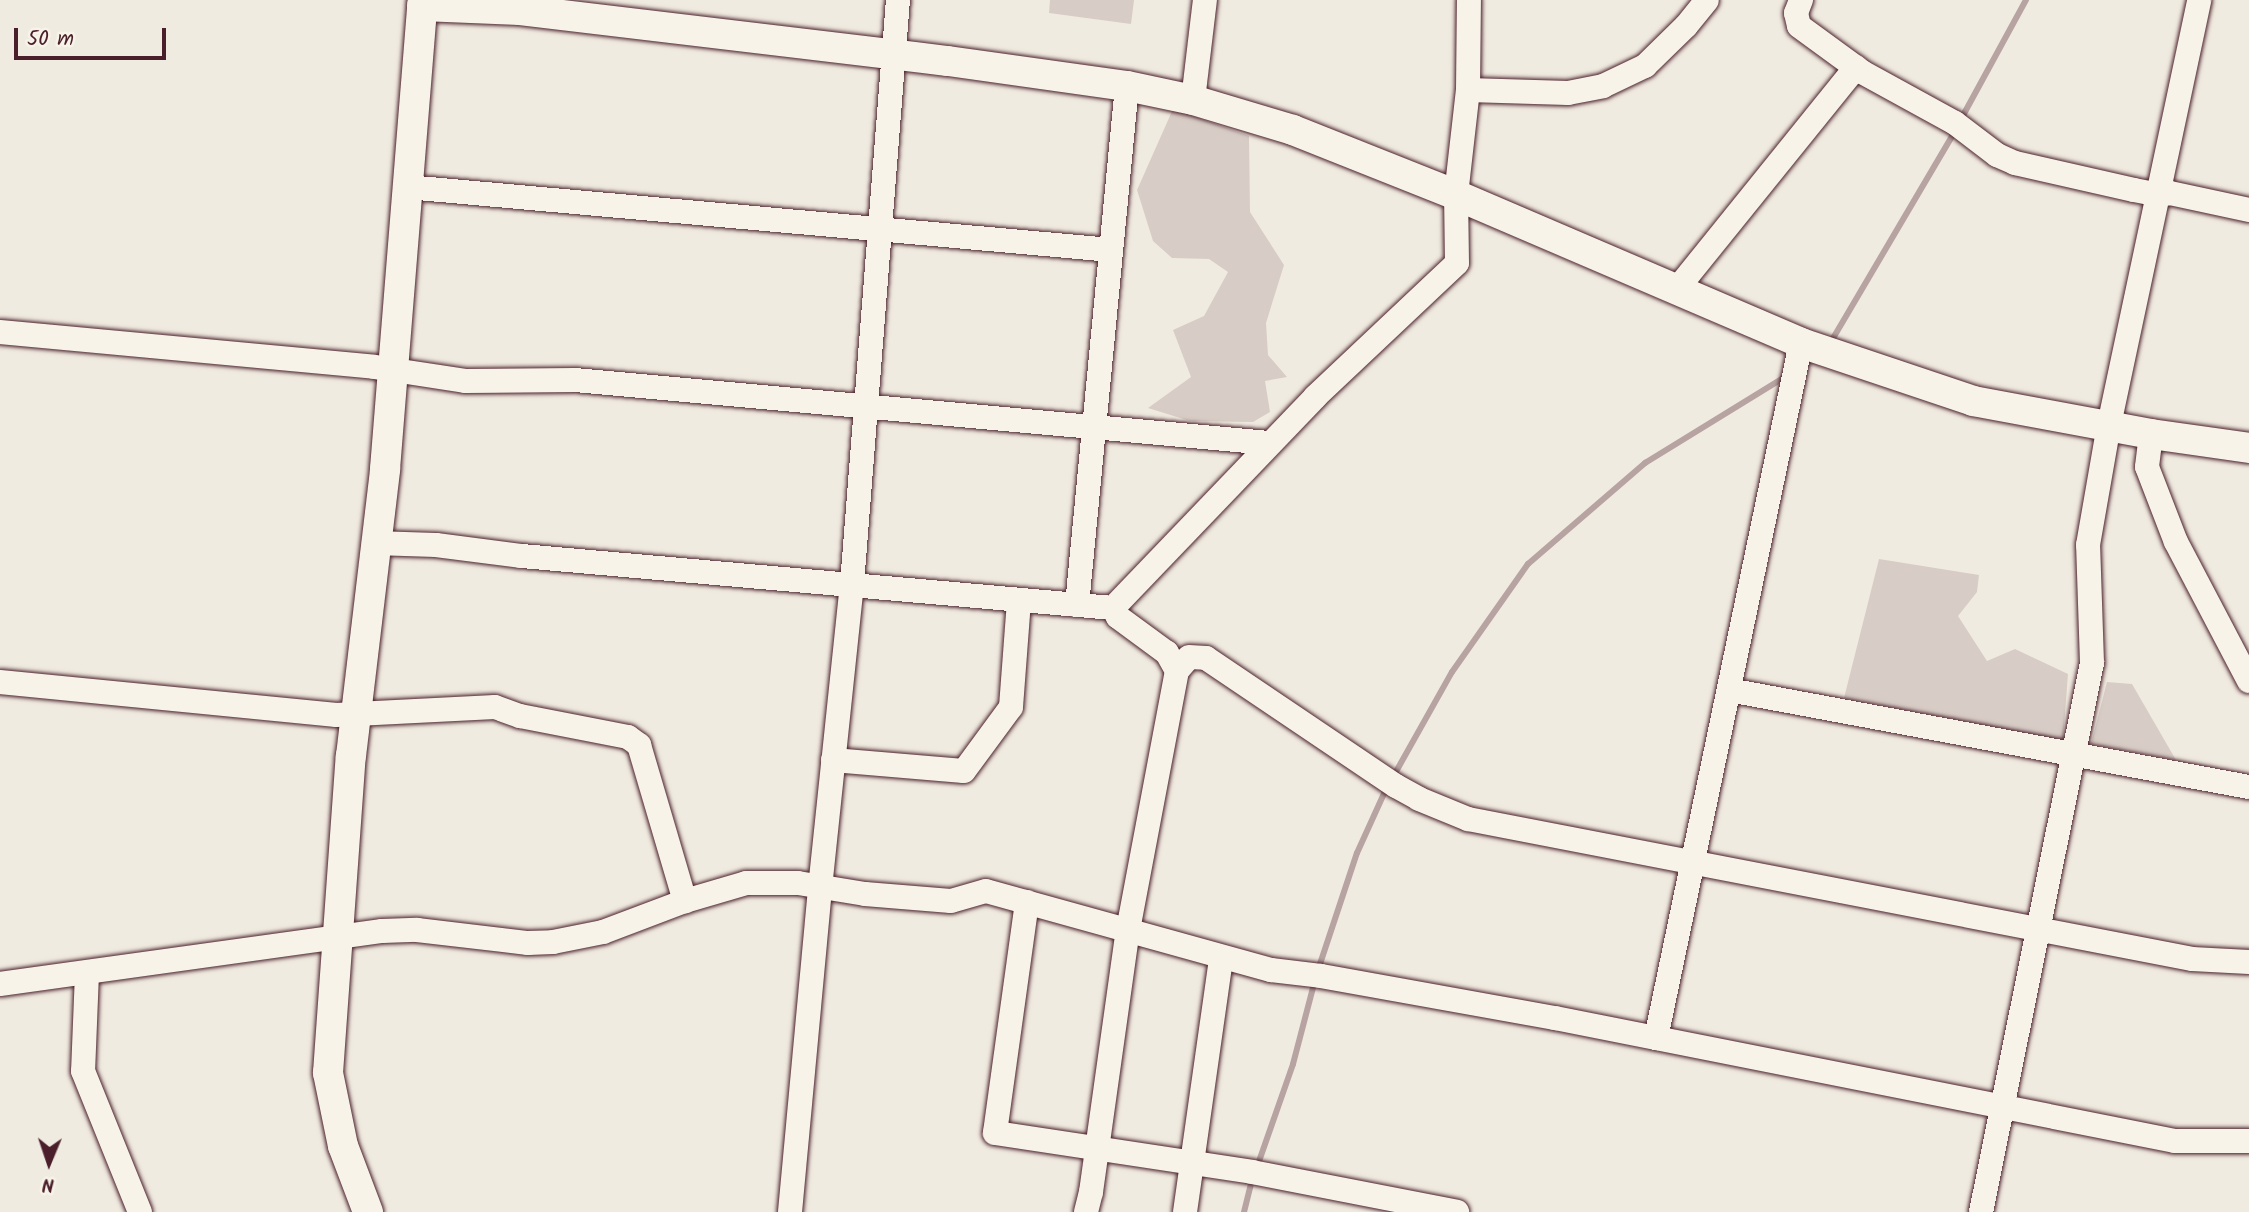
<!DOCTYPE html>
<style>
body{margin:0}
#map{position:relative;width:2249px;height:1212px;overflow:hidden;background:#f0ebe0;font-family:Kalam,sans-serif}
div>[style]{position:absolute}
.green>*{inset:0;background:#d8cdc6}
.stream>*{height:6px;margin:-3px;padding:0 3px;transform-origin:3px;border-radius:3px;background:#b7a4a2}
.roads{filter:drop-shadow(0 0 2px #4a1f2b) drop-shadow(0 0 2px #4a1f2b)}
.minor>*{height:24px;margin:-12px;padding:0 12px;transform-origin:12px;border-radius:12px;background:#f7f3e8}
.tertiary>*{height:30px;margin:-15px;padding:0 15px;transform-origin:15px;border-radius:15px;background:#f7f3e8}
span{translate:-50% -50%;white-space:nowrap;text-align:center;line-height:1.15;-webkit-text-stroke:6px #f7f3e8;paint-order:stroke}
.north{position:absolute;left:14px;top:1128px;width:70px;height:70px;-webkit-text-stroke:5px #f7f3e8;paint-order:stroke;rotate:182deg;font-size:19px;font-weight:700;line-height:28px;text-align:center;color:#4a1f2b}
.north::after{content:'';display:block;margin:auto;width:24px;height:32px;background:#4a1f2b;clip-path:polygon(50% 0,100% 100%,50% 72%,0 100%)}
.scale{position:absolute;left:14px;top:28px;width:152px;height:32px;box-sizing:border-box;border:4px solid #4a1f2b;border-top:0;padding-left:9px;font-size:21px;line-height:24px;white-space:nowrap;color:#4a1f2b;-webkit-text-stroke:5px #f7f3e8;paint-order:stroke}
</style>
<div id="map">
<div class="green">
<i style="clip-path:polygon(1050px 0,1134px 0,1131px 24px,1049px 13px)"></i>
<i style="clip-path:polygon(1173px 109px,1249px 136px,1250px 212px,1284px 265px,1266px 323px,1268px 355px,1287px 377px,1265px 381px,1270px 412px,1253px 422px,1190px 421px,1148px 408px,1191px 377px,1173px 330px,1204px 316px,1228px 272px,1209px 259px,1172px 258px,1153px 241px,1137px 190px)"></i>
<i style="clip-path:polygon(1879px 559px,1979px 575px,1977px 592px,1958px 616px,1987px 661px,2015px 649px,2068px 674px,2063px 740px,1844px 698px)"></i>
<i style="clip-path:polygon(2107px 682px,2132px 684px,2176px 760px,2091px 744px)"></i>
</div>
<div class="stream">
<i style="left:1960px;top:121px;width:138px;rotate:-61.4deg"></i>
<i style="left:1832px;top:340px;width:243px;rotate:-59.5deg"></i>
<i style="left:1393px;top:777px;width:120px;rotate:-60.7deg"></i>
<i style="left:1452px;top:672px;width:132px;rotate:-54.9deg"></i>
<i style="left:1528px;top:564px;width:155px;rotate:-40.8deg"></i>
<i style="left:1645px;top:463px;width:162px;rotate:-31.6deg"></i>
<i style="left:1318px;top:970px;width:123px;rotate:-71.6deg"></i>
<i style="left:1357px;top:853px;width:72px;rotate:-65.6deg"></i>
<i style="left:1257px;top:1167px;width:109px;rotate:-70.7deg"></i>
<i style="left:1293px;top:1064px;width:87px;rotate:-75.3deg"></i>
<i style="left:1244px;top:1212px;width:36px;rotate:-76deg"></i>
</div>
<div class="roads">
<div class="minor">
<i style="left:1801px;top:0;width:14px;rotate:111deg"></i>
<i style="left:1796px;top:13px;width:13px;rotate:77deg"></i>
<i style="left:1799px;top:26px;width:78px;rotate:36.1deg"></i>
<i style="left:1862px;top:72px;width:106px;rotate:28.7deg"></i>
<i style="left:1955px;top:123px;width:53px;rotate:37.3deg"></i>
<i style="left:1997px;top:155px;width:20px;rotate:24deg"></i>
<i style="left:2015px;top:163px;width:122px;rotate:12.8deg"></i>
<i style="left:2134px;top:190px;width:25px;rotate:11deg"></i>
<i style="left:2159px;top:195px;width:11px;rotate:-10deg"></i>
<i style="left:2170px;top:193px;width:81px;rotate:12.1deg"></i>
<i style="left:1468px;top:90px;width:100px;rotate:1.7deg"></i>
<i style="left:1568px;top:93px;width:36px;rotate:-11deg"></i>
<i style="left:1603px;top:86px;width:47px;rotate:-25.5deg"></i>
<i style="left:1645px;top:66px;width:57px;rotate:-44.3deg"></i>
<i style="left:1686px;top:26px;width:33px;rotate:-51deg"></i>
<i style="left:1193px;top:100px;width:101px;rotate:-83.2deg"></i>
<i style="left:407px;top:187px;width:707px;rotate:5.11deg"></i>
<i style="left:1677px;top:289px;width:285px;rotate:-51.1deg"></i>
<i style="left:0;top:332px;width:376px;rotate:5.3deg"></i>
<i style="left:374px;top:367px;width:92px;rotate:8.7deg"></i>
<i style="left:465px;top:381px;width:110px;rotate:-0.5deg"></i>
<i style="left:575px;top:380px;width:697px;rotate:5.19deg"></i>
<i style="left:2151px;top:434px;width:33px;rotate:97deg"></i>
<i style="left:2147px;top:467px;width:80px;rotate:68.9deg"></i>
<i style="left:2176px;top:542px;width:157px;rotate:62.3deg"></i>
<i style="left:374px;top:543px;width:62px;rotate:1.8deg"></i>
<i style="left:436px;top:545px;width:87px;rotate:7.3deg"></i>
<i style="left:522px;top:556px;width:593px;rotate:5.03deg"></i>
<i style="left:1077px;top:605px;width:521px;rotate:-84.5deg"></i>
<i style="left:1113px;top:608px;width:292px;rotate:-46.2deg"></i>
<i style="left:1315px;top:397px;width:195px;rotate:-43.3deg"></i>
<i style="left:1457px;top:263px;width:68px;rotate:-90.8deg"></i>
<i style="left:1456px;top:195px;width:106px;rotate:-83.5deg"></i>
<i style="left:1468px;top:90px;width:90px;rotate:-89.4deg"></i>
<i style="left:1177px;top:671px;width:18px;rotate:-49deg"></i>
<i style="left:1189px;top:657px;width:17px;rotate:3deg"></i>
<i style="left:1206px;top:658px;width:229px;rotate:34deg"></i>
<i style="left:1396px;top:786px;width:26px;rotate:29deg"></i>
<i style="left:1419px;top:799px;width:53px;rotate:22.2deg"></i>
<i style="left:1468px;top:819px;width:737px;rotate:10.94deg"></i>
<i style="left:2192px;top:959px;width:57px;rotate:3deg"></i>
<i style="left:0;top:682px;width:338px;rotate:5.6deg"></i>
<i style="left:336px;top:715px;width:159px;rotate:-2.9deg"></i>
<i style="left:495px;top:707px;width:27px;rotate:20deg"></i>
<i style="left:520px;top:716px;width:110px;rotate:11deg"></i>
<i style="left:628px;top:737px;width:14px;rotate:36deg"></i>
<i style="left:639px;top:745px;width:163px;rotate:73.6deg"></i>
<i style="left:1729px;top:690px;width:529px;rotate:10.57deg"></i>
<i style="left:833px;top:760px;width:131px;rotate:4.8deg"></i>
<i style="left:964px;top:771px;width:79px;rotate:-53.7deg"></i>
<i style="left:1011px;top:707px;width:106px;rotate:-85.7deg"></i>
<i style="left:1027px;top:902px;width:233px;rotate:97.9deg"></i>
<i style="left:995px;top:1133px;width:260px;rotate:8.6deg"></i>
<i style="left:1252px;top:1172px;width:209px;rotate:11deg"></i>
<i style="left:87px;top:973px;width:98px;rotate:92.3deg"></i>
<i style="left:83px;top:1071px;width:152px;rotate:68deg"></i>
<i style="left:0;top:984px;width:386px;rotate:-7.9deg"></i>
<i style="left:382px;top:931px;width:35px;rotate:-2deg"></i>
<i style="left:417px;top:930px;width:112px;rotate:6.7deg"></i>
<i style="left:528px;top:943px;width:25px;rotate:-2deg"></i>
<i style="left:553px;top:942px;width:51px;rotate:-11.3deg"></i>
<i style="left:603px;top:932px;width:88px;rotate:-20.7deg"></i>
<i style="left:685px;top:901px;width:64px;rotate:-16.4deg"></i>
<i style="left:746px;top:883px;width:52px"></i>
<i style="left:798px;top:883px;width:68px;rotate:9.3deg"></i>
<i style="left:865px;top:894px;width:86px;rotate:4.7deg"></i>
<i style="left:951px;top:901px;width:36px;rotate:-16deg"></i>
<i style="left:986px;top:891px;width:296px;rotate:15.5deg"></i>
<i style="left:1271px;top:970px;width:50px;rotate:6.8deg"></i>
<i style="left:1321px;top:976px;width:238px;rotate:10.2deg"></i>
<i style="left:1555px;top:1018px;width:632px;rotate:11.22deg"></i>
<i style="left:2175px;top:1141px;width:74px"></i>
<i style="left:1656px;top:1038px;width:710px;rotate:-78.22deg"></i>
<i style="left:790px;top:1212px;width:325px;rotate:-84.7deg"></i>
<i style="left:820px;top:888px;width:306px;rotate:-84deg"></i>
<i style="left:852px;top:584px;width:586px;rotate:-85.5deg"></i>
<i style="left:1086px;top:1212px;width:21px;rotate:-76deg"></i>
<i style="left:1091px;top:1192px;width:265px;rotate:-82deg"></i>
<i style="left:1128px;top:930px;width:264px;rotate:-79.3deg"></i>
<i style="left:1177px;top:671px;width:21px;rotate:-119deg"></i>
<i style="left:1167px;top:653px;width:61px;rotate:-143.7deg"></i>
<i style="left:1118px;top:617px;width:10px;rotate:-119deg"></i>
<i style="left:1185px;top:1212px;width:257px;rotate:-81.9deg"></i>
<i style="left:1981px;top:1212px;width:560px;rotate:-78.57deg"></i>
<i style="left:2092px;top:663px;width:118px;rotate:-91.9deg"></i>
<i style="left:2088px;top:545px;width:122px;rotate:-80.1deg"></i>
<i style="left:2109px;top:425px;width:434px;rotate:-78deg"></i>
</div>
<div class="tertiary">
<i style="left:422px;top:6px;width:98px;rotate:2.3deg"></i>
<i style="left:520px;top:10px;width:431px;rotate:6.8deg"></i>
<i style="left:948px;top:61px;width:181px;rotate:8deg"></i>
<i style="left:1127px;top:86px;width:67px;rotate:12deg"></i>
<i style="left:1193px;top:100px;width:104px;rotate:16.7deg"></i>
<i style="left:1293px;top:130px;width:175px;rotate:21.7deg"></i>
<i style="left:1456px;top:195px;width:375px;rotate:23.2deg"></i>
<i style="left:1801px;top:343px;width:182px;rotate:18.6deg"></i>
<i style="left:1973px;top:401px;width:181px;rotate:10.5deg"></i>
<i style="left:2151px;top:434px;width:99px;rotate:8.1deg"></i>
<i style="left:368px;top:1212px;width:71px;rotate:-110.7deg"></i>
<i style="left:343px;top:1146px;width:75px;rotate:-101.6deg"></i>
<i style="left:328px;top:1073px;width:318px;rotate:-85.9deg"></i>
<i style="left:351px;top:756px;width:289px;rotate:-83.2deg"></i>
<i style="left:385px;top:469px;width:471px;rotate:-85.4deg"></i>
</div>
</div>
<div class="north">N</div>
<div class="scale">50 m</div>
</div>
